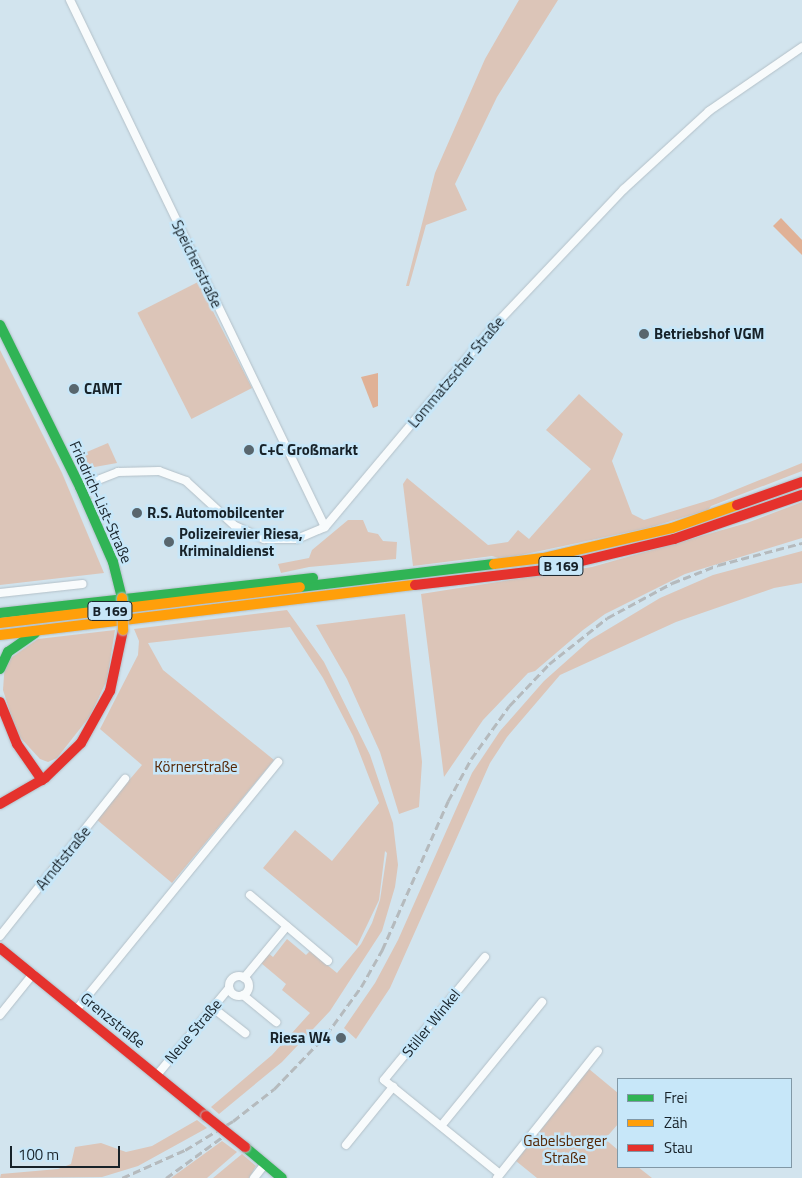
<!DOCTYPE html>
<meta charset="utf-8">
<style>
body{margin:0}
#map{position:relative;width:802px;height:1178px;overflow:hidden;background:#d2e4ee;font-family:"Titillium Web",sans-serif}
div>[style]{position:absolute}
.green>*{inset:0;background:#dcc5b8;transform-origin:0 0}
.water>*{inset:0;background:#e0b196}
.roads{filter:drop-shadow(0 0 1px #b3c0c8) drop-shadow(0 0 1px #b3c0c8)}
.street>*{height:8px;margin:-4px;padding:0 4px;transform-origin:4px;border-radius:4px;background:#f8fbfc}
.street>.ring{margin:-4px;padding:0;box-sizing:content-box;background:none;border:8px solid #f8fbfc;border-radius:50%}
.fast>*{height:10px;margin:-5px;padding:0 5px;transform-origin:5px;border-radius:5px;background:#30b455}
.slow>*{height:10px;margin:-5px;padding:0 5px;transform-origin:5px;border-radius:5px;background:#ff9f0a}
.jam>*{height:10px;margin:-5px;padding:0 5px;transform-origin:5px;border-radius:5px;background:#e5322d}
.rail>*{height:2.5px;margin-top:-1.25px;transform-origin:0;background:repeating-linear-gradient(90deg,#b5babd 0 8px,transparent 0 12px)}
.bridges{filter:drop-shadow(0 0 1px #b3c0c8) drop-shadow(0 0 1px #b3c0c8)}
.slow-bridge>*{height:10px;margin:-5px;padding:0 5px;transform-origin:5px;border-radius:5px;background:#ff9f0a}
.jam-bridge>*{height:10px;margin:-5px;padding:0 5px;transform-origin:5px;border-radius:5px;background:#e5322d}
.dots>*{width:14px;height:14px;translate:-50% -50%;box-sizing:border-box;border:2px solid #c7e7f9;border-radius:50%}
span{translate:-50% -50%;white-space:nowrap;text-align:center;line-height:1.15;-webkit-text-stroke:5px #c7e7f9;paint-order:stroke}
.shield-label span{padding:1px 4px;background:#c7e7f9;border:1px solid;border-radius:4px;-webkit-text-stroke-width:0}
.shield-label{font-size:14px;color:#172229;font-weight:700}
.street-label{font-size:15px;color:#172229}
.poi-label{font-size:15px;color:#172229;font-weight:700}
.left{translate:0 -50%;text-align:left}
.right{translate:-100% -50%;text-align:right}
.park-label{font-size:15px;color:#542503}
.legend{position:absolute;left:617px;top:1078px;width:175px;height:90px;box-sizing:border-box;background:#c7e7f9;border:1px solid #8198a6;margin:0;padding:6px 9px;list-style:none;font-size:15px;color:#172229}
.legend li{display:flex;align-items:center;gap:10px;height:25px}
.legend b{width:25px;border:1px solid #8198a6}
.scale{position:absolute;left:10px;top:1146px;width:110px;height:22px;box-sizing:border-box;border:2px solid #172229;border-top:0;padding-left:6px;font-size:15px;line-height:18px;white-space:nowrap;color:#172229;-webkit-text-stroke:4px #c7e7f9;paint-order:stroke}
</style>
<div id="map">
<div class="green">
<i style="clip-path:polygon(519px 0,558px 0,497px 97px,455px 184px,467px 210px,426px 225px,409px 286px,406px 286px,435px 173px,485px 59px)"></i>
<i style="left:198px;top:282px;width:119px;height:68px;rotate:63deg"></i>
<i style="clip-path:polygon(0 350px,62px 473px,104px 573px,0 585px)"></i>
<i style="clip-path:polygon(579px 394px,623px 434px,612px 461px,632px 514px,644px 520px,713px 499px,802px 463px,802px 471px,711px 506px,708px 510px,648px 528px,502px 559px,492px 556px,413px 566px,403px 484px,407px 478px,488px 545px,508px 542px,518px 530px,529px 539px,591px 469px,546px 430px)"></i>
<i style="clip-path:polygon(108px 443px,117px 463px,89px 468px,79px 465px,75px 457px)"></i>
<i style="clip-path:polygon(802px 502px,802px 538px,685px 574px,605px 614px,583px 630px,535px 671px,528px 673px,483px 720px,444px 777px,421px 594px,592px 567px,747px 523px)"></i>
<i style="clip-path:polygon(348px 520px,363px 520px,368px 532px,378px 534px,383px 541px,397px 542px,396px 559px,309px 567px,281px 573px,278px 564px,309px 558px,312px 550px)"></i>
<i style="clip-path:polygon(802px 551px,802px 583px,774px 588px,676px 622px,560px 675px,507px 737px,490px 763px,390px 988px,356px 1039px,344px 1028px,375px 983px,398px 940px,472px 773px,500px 731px,544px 681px,590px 640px,660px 598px,713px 575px)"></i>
<i style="clip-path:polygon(287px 610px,324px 662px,370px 755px,393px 823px,398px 865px,395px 887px,382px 931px,330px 1011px,282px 1062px,219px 1114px,211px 1107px,272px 1055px,310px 1013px,282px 990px,286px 984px,261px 963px,268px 953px,273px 957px,287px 939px,306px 955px,310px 951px,337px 973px,361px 944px,372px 923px,380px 900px,387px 853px,385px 851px,379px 900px,357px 946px,263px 868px,295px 830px,332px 861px,379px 803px,353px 736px,323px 678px,290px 627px,148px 643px,163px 670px,274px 760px,172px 883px,96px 819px,142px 765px,100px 729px,138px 655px,139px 641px,134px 629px)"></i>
<i style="clip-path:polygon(405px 614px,422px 762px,419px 807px,399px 814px,380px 752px,347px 679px,316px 625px)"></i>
<i style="clip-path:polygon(115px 630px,107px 680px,90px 716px,57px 758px,48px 762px,40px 759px,17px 734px,3px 690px,5px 662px,38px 639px)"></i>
<i style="clip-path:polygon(589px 1069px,618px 1093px,618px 1124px,605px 1139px,618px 1150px,618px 1167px,638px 1167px,652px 1178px,537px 1178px,516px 1161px)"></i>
<i style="clip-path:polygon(197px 1120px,207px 1128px,138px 1166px,102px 1177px,0 1178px,1px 1174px,58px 1169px,71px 1164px,75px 1147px,101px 1143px,126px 1152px,152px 1146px)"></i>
<i style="clip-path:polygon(222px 1141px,237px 1152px,207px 1178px,171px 1178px)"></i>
<i style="clip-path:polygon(242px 1154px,256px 1166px,249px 1178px,213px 1178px)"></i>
</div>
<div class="water">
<i style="clip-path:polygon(781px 218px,802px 240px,802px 255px,773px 226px)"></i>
<i style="clip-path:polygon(378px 373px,378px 406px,373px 408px,361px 377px)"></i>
</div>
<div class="roads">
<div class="street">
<i style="left:70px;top:0;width:585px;rotate:64.18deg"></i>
<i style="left:80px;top:487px;width:41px;rotate:-21.5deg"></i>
<i style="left:118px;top:472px;width:41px;rotate:-1.4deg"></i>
<i style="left:159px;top:471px;width:29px;rotate:20deg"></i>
<i style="left:186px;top:481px;width:67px;rotate:42.6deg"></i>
<i style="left:235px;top:526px;width:32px;rotate:24deg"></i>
<i style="left:264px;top:539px;width:33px"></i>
<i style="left:297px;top:539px;width:30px;rotate:-23deg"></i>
<i style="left:325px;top:527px;width:261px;rotate:-50deg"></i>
<i style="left:493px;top:327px;width:190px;rotate:-46.5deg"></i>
<i style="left:624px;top:189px;width:115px;rotate:-42.5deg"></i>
<i style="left:709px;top:111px;width:113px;rotate:-34.5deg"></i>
<i style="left:0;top:593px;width:83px;rotate:-6.2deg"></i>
<i style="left:250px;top:895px;width:102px;rotate:40.2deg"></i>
<i style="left:0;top:936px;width:201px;rotate:-51.5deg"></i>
<i style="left:485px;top:957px;width:159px;rotate:129.4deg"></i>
<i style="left:384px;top:1080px;width:149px;rotate:39deg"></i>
<i class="ring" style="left:229px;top:976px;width:12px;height:12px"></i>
<i style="left:244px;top:978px;width:67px;rotate:-50.4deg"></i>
<i style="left:243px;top:995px;width:43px;rotate:39.3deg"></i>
<i style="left:213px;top:1008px;width:41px;rotate:38deg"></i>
<i style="left:76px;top:1010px;width:320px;rotate:-50.8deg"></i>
<i style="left:0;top:1015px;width:53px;rotate:-51.2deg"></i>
<i style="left:157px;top:1075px;width:113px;rotate:-50.4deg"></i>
<i style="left:441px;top:1126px;width:160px;rotate:-50.8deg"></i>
<i style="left:346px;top:1145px;width:75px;rotate:-51deg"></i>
<i style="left:254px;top:1178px;width:18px;rotate:-52deg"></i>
<i style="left:497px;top:1178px;width:162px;rotate:-51.5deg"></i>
</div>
<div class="fast">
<i style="left:0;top:325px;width:181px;rotate:63.7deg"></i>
<i style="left:80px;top:487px;width:82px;rotate:66.3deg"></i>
<i style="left:113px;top:562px;width:37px;rotate:76deg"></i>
<i style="left:300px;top:587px;width:195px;rotate:-6.8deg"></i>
<i style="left:0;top:613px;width:315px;rotate:-6.4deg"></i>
<i style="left:0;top:669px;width:19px;rotate:-65deg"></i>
<i style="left:8px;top:652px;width:33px;rotate:-35deg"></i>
<i style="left:245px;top:1147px;width:48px;rotate:40deg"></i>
</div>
<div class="slow">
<i style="left:494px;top:564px;width:49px;rotate:-7deg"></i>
<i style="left:543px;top:558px;width:132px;rotate:-13.1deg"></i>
<i style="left:672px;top:528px;width:69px;rotate:-19.5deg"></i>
<i style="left:0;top:623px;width:302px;rotate:-6.8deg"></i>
<i style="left:0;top:635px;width:418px;rotate:-6.9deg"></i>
</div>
<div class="jam">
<i style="left:737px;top:505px;width:69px;rotate:-19.5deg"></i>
<i style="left:415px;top:585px;width:130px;rotate:-6.6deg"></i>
<i style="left:544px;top:570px;width:134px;rotate:-13.4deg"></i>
<i style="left:674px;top:539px;width:135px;rotate:-19deg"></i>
<i style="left:0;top:702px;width:45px;rotate:68deg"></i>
<i style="left:17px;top:744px;width:44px;rotate:55.2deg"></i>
<i style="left:0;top:804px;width:52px;rotate:-30deg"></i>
<i style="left:45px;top:778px;width:50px;rotate:-44.2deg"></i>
<i style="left:81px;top:743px;width:60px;rotate:-60.9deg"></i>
<i style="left:110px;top:691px;width:62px;rotate:-78deg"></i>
<i style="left:0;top:948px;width:266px;rotate:39.2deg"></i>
</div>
</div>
<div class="rail">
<i style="left:122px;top:1178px;width:69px;rotate:-24deg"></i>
<i style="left:185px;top:1150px;width:56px;rotate:-31.1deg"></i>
<i style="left:233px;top:1121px;width:52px;rotate:-38deg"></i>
<i style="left:274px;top:1089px;width:75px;rotate:-46.1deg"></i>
<i style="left:326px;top:1035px;width:59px;rotate:-53.9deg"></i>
<i style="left:361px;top:987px;width:43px;rotate:-60.4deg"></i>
<i style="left:382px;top:950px;width:163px;rotate:-66.1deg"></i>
<i style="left:448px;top:801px;width:48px;rotate:-61.3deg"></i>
<i style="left:471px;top:759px;width:65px;rotate:-54.4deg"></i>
<i style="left:509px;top:706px;width:58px;rotate:-46.4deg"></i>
<i style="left:549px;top:664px;width:74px;rotate:-38.4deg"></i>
<i style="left:607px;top:618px;width:74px;rotate:-28.3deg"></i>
<i style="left:672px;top:583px;width:49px;rotate:-21.4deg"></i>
<i style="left:718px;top:565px;width:87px;rotate:-14.7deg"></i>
<i style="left:166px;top:1178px;width:78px;rotate:-36.1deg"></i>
</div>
<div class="bridges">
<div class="slow-bridge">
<i style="left:122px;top:598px;width:32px;rotate:88deg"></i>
</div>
<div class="jam-bridge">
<i style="left:206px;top:1116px;width:50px;rotate:38.5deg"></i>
</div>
</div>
<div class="dots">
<i style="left:644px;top:334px;background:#58666e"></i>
<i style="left:74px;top:389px;background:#58666e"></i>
<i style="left:249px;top:450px;background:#58666e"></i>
<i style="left:137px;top:513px;background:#58666e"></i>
<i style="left:169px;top:542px;background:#58666e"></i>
<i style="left:341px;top:1038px;background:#58666e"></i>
</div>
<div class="shield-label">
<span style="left:561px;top:566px">B 169</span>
<span style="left:110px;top:611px">B 169</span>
</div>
<div class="street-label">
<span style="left:197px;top:264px;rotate:64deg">Speicherstraße</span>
<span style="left:456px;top:372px;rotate:-50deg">Lommatzscher Straße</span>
<span style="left:101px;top:502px;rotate:66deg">Friedrich-List-Straße</span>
<span style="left:63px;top:858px;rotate:-51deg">Arndtstraße</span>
<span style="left:113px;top:1020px;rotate:39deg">Grenzstraße</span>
<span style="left:431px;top:1023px;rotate:-51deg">Stiller Winkel</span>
<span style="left:193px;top:1031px;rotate:-50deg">Neue Straße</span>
</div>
<div class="poi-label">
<span class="left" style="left:654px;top:334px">Betriebshof VGM</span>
<span class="left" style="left:84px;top:389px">CAMT</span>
<span class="left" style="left:259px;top:450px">C+C Großmarkt</span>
<span class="left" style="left:147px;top:513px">R.S. Automobilcenter</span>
<span class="left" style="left:179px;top:542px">Polizeirevier Riesa,<br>Kriminaldienst</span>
<span class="right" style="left:331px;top:1038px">Riesa W4</span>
</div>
<div class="park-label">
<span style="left:196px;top:767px">Körnerstraße</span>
<span style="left:565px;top:1149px">Gabelsberger<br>Straße</span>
</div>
<ul class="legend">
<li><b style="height:6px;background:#30b455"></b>Frei</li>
<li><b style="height:6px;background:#ff9f0a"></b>Zäh</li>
<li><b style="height:6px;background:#e5322d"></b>Stau</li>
</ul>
<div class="scale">100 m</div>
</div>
